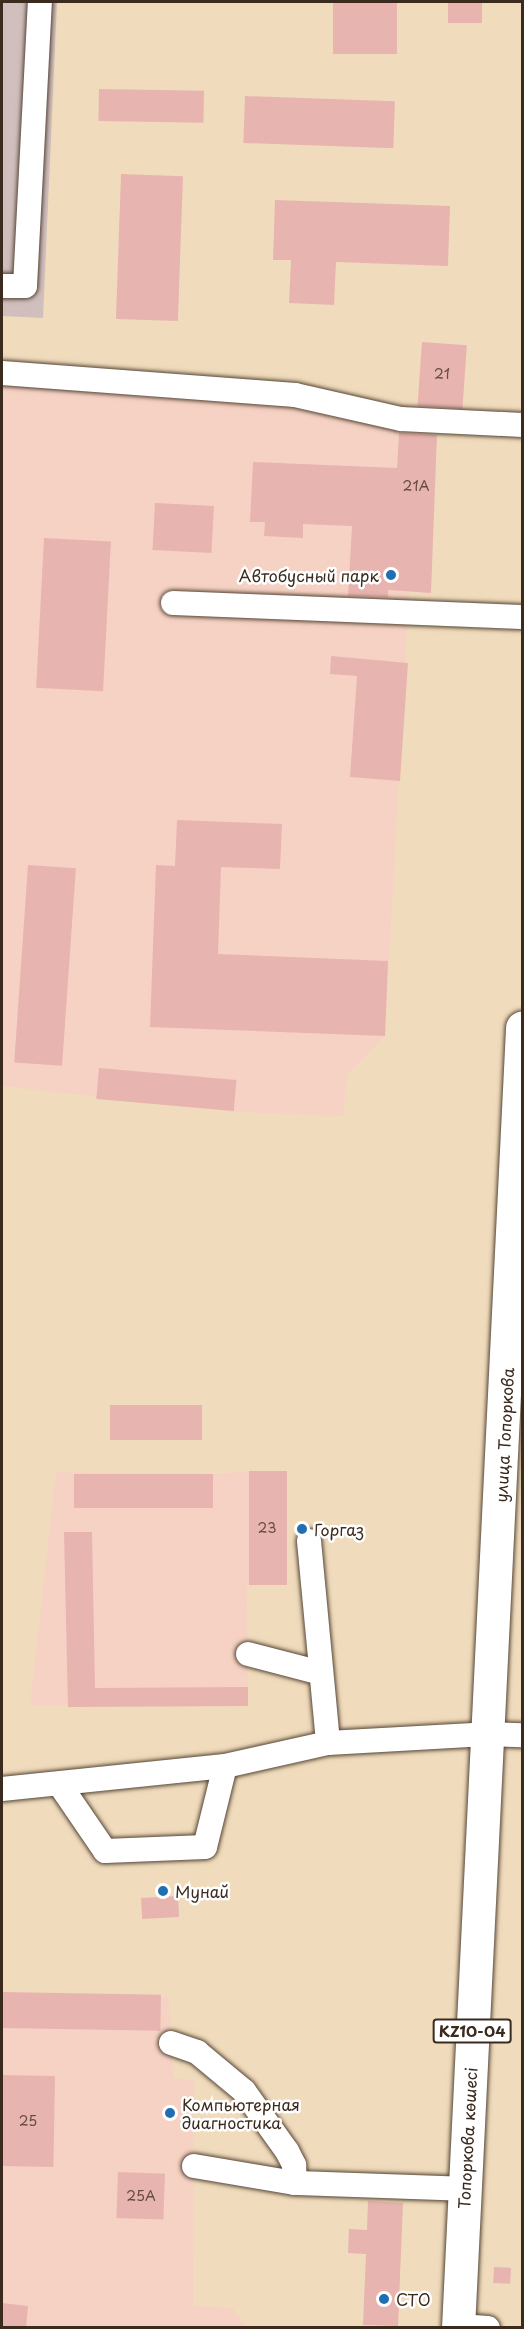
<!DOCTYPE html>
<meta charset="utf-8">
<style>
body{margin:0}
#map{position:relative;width:524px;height:2329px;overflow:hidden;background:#f0dcbc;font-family:"Playpen Sans",sans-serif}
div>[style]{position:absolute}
.built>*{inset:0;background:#f6d2c4}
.industrial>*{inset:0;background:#d1bfbe}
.building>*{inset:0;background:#e8b4b0;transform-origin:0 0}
.roads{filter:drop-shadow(0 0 2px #564536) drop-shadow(0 0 2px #564536)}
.minor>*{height:24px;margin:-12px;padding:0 12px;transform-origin:12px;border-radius:12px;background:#fff}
.highway>*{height:33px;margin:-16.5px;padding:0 16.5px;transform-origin:16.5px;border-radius:16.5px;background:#fff}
.dots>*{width:16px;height:16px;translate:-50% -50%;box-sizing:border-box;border:3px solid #fff;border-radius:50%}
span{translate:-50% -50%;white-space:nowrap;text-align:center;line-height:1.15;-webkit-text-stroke:5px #fff;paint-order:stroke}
.number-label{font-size:14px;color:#664c42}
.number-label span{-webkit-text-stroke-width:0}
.shield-label span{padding:2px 4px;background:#fff;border:2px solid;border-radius:4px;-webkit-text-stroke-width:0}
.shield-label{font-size:15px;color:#3b2a1e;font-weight:700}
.poi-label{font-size:16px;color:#3b2a1e}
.right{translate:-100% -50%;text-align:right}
.left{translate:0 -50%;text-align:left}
.street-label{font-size:16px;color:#3b2a1e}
.frame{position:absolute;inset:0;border:3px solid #3b2a1e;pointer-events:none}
</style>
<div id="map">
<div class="built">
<i style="clip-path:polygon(2px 384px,296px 404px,399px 426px,394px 544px,432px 546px,431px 593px,409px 592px,385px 1036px,347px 1075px,343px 1116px,233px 1112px,2px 1086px)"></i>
<i style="clip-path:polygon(249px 1471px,287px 1471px,286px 1585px,247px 1585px,248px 1706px,30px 1705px,56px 1472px,213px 1474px)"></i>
<i style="clip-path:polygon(2px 1992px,169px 1997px,173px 2078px,194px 2080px,193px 2306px,232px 2308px,246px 2327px,2px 2328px)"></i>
</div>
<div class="industrial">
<i style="clip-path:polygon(2px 2px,57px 2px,43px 318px,2px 316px)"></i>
</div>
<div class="building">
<i style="left:333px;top:2px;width:64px;height:52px"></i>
<i style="left:448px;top:2px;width:34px;height:21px"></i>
<i style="left:99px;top:89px;width:105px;height:32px;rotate:1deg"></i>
<i style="left:245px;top:96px;width:150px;height:47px;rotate:2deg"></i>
<i style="left:121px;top:174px;width:62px;height:145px;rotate:2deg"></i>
<i style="clip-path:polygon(275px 200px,450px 206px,448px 266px,336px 262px,334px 305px,289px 303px,291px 260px,273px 260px)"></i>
<i style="left:422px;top:342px;width:45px;height:64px;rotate:4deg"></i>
<i style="clip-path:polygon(399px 433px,437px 435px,431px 593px,388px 590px,388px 597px,348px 596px,352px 526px,303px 524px,303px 538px,264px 536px,265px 522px,250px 522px,253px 462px,397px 468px)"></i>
<i style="left:155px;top:503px;width:59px;height:47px;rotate:3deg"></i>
<i style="left:44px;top:538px;width:67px;height:150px;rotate:3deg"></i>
<i style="clip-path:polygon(331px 656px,408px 663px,400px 781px,350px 777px,357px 676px,330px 674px)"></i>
<i style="clip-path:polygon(177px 820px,282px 824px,280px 869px,221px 867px,218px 954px,388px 961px,385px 1036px,150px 1027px,156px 865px,175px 866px)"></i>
<i style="left:28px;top:865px;width:48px;height:198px;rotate:4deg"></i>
<i style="left:99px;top:1068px;width:138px;height:31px;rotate:5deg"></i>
<i style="left:110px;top:1405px;width:92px;height:35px"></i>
<i style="left:249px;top:1471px;width:38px;height:114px"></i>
<i style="left:74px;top:1474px;width:139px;height:34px"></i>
<i style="clip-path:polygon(64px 1532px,92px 1532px,95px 1688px,248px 1687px,248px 1706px,68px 1707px)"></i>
<i style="left:178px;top:1896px;width:21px;height:37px;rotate:87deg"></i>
<i style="left:2px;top:1992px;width:159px;height:36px;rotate:1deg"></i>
<i style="left:2px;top:2075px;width:53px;height:91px;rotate:1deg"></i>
<i style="left:118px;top:2172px;width:47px;height:46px;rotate:2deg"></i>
<i style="clip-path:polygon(368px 2201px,403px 2203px,398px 2326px,363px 2325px,366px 2254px,348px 2253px,349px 2229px,367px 2230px)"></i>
<i style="left:494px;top:2267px;width:17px;height:16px;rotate:3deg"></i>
<i style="clip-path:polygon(2px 2303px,28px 2306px,26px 2328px,2px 2328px)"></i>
</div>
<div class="roads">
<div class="minor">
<i style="left:2px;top:286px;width:23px"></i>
<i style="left:25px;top:286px;width:284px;rotate:-87deg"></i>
<i style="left:2px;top:373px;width:294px;rotate:4.3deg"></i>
<i style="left:295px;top:395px;width:109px;rotate:12.8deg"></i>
<i style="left:401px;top:419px;width:121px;rotate:2.8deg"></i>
<i style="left:173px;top:603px;width:349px;rotate:2.3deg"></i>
<i style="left:309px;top:1541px;width:203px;rotate:84.6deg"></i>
<i style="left:248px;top:1654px;width:75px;rotate:14.6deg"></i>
<i style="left:60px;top:1785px;width:80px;rotate:55.7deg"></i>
<i style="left:105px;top:1851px;width:100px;rotate:-2.3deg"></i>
<i style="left:205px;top:1847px;width:83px;rotate:-76.1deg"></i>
<i style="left:2px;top:1789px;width:224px;rotate:-5.9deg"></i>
<i style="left:225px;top:1766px;width:106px;rotate:-12.6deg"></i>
<i style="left:328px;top:1743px;width:159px;rotate:-3.2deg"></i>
<i style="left:487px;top:1734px;width:35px;rotate:2deg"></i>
<i style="left:171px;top:2043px;width:28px;rotate:19deg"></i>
<i style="left:197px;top:2052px;width:61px;rotate:39.7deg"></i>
<i style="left:244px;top:2091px;width:74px;rotate:54.4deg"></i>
<i style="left:287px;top:2151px;width:16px;rotate:63deg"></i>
<i style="left:294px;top:2165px;width:18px;rotate:87deg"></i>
<i style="left:194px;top:2166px;width:102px;rotate:9.6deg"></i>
<i style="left:295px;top:2183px;width:170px;rotate:2deg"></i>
<i style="left:458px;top:2326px;width:30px;rotate:4deg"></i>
</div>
<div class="highway">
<i style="left:458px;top:2328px;width:1302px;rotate:-87.18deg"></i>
</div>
</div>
<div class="dots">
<i style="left:391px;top:575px;background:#1f6fb2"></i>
<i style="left:302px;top:1529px;background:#1f6fb2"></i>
<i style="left:163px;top:1891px;background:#1f6fb2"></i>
<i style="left:170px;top:2113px;background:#1f6fb2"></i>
<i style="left:384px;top:2299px;background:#1f6fb2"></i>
</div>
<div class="number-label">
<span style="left:442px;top:374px">21</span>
<span style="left:416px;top:486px">21А</span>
<span style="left:267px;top:1528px">23</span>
<span style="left:28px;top:2121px">25</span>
<span style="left:141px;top:2196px">25А</span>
</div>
<div class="shield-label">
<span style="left:472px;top:2031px">KZ10-04</span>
</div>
<div class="poi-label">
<span class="right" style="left:379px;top:575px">Автобусный парк</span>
<span class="left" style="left:314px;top:1529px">Горгаз</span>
<span class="left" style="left:175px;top:1891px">Мунай</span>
<span class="left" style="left:182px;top:2113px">Компьютерная<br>диагностика</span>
<span class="left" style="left:396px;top:2299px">СТО</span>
</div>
<div class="street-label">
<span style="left:504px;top:1435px;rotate:-87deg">улица Топоркова</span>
<span style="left:467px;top:2138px;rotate:-87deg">Топоркова көшесі</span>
</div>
<div class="frame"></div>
</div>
